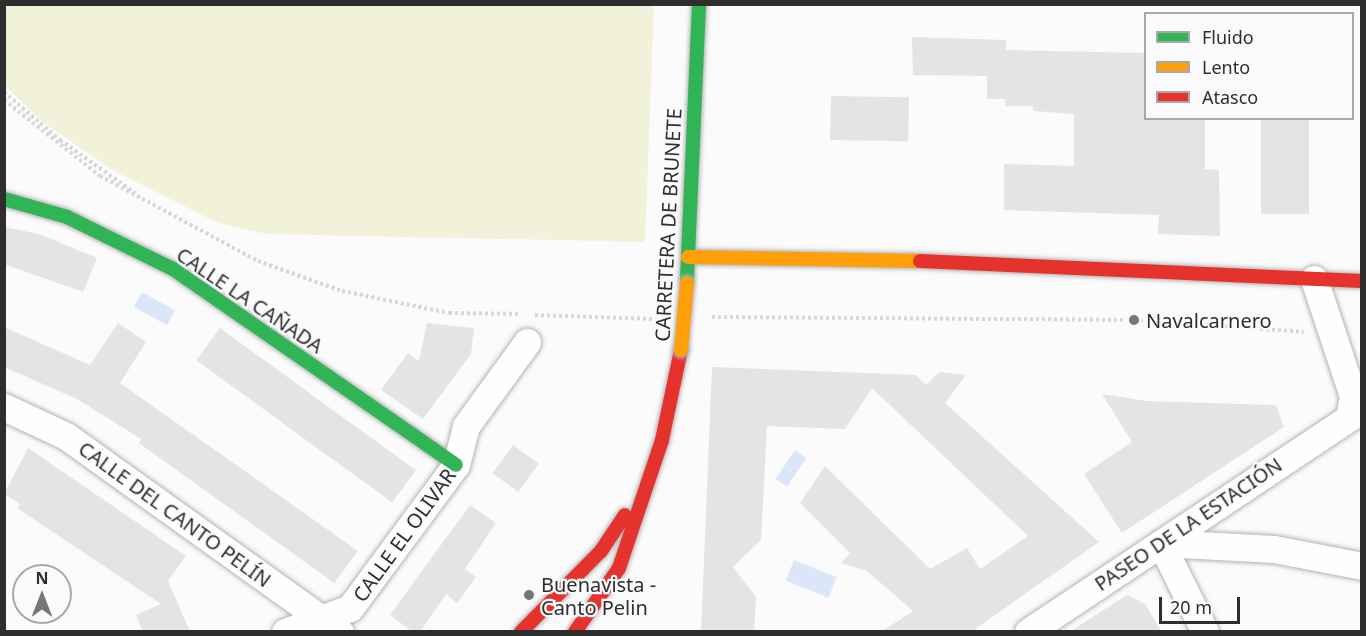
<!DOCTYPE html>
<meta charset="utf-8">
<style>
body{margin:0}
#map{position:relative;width:1366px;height:636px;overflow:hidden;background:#fbfbfc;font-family:"Noto Sans",sans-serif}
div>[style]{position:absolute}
.green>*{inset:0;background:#f1f2d9}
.water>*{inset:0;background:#dbe7f8;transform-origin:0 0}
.building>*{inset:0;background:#e4e4e4;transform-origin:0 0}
.path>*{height:4px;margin-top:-2px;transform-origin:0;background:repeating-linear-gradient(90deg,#d7d7d8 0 3px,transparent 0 6px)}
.roads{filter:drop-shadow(0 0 2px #b4b4b5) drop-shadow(0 0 2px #b4b4b5)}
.street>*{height:27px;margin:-13.5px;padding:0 13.5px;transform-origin:13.5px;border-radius:13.5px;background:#fefeff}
.fast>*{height:14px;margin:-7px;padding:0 7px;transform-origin:7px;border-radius:7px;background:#30b455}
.slow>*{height:14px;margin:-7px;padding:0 7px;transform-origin:7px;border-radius:7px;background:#ff9f0a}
.jam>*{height:14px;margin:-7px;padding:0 7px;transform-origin:7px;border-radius:7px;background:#e5322d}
.bridges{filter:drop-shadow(0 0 2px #b4b4b5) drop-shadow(0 0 2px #b4b4b5)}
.slow-bridge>*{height:14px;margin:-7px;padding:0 7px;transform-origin:7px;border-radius:7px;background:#ff9f0a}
.dots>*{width:16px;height:16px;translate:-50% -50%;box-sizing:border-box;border:3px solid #fafafd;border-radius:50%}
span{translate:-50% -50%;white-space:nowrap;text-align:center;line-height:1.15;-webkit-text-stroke:4.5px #fafafd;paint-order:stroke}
.street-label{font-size:20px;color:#2e2e2f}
.poi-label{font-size:20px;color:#2e2e2f}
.left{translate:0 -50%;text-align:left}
.frame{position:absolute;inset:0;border:6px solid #2e2e2f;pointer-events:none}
.legend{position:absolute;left:1144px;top:12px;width:210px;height:108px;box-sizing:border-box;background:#fafafd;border:2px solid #a8a8ab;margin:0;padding:8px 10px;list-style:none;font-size:18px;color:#2e2e2f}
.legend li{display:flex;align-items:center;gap:12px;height:30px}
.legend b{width:30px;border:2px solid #a8a8ab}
.north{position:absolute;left:12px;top:564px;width:60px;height:60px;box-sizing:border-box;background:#fafafd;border:2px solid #a8a8ab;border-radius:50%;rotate:0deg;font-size:16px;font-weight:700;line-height:24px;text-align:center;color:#2e2e2f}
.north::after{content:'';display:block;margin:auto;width:21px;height:27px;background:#767677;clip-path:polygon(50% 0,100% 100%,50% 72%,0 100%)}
.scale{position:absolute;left:1159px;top:597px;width:81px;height:27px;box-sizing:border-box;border:3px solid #2e2e2f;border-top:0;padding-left:8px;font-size:18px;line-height:21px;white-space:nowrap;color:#2e2e2f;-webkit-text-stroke:4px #fafafd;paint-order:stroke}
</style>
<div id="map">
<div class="green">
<i style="clip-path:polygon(4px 5px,654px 5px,645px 242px,267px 234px,218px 223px,112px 170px,43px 122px,5px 86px)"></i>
</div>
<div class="water">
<i style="left:142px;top:292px;width:38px;height:17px;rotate:29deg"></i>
<i style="left:795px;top:450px;width:14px;height:35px;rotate:34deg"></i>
<i style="left:794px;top:560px;width:46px;height:22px;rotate:22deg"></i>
</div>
<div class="building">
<i style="clip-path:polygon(912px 37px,1006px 40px,1006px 50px,1146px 53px,1146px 118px,1205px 118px,1205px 169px,1219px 170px,1220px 236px,1158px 234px,1159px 215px,1004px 210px,1004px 164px,1074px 166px,1074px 114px,1034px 111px,1032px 106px,1005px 106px,1005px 99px,987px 99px,987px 76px,913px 75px)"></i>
<i style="left:831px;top:96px;width:78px;height:44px;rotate:1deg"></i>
<i style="left:1261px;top:118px;width:48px;height:96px"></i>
<i style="clip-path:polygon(4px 227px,39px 234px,97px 258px,83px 292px,4px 264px)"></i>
<i style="clip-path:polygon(118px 323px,146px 342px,120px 383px,358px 551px,334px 583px,139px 443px,141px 439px,77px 399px,4px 367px,4px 327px,90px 365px)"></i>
<i style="clip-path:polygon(427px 323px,474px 328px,471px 354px,423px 419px,381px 390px,408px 353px,419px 361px)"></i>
<i style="left:220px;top:328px;width:242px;height:40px;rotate:36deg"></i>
<i style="clip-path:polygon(712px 367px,916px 375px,926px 385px,939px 372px,966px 375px,945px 403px,1099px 542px,971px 632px,881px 632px,913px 611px,867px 571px,841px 563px,850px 553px,800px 503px,825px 466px,930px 569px,967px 548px,980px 569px,1028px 536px,872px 388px,845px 429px,767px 426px,761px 540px,733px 567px,756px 597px,754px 632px,701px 632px)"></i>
<i style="clip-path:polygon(1102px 394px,1147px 401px,1276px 405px,1284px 427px,1122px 533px,1084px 474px,1132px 442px)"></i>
<i style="left:513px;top:445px;width:32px;height:35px;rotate:36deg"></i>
<i style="clip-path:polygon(28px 448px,186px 556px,168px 581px,190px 632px,143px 632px,136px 615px,161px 604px,17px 508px,20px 504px,4px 494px)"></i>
<i style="clip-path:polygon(470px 505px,496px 523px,465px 569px,476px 577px,457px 603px,446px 594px,420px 632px,413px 632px,390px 615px)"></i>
<i style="clip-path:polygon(1127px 595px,1145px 604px,1162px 632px,1069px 632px)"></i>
</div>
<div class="path">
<i style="left:4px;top:92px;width:74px;rotate:40.6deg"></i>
<i style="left:60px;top:140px;width:92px;rotate:35.2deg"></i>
<i style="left:4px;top:100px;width:122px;rotate:38.4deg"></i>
<i style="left:100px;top:176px;width:179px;rotate:28.3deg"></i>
<i style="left:258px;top:261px;width:89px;rotate:19.7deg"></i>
<i style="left:342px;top:291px;width:109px;rotate:11.6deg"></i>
<i style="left:449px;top:313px;width:72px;rotate:0.8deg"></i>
<i style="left:535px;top:315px;width:118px;rotate:1.9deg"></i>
<i style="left:712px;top:317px;width:422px;rotate:0.4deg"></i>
<i style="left:1134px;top:320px;width:170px;rotate:4deg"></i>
</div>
<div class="roads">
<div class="street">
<i style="left:1314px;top:279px;width:123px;rotate:71.6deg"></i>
<i style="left:1353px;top:396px;width:22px;rotate:100deg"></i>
<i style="left:4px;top:407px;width:68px;rotate:25.1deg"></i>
<i style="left:66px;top:436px;width:337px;rotate:35.6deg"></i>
<i style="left:285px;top:632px;width:69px;rotate:-20.3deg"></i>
<i style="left:350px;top:608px;width:178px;rotate:-53.5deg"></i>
<i style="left:456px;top:465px;width:40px;rotate:-75.6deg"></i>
<i style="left:466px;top:426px;width:104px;rotate:-54deg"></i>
<i style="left:1028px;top:632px;width:386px;rotate:-33.7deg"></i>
<i style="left:1205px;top:632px;width:99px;rotate:-116.3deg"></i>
<i style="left:1161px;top:543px;width:113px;rotate:3deg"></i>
<i style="left:1274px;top:549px;width:90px;rotate:10.9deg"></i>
</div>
<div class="fast">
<i style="left:4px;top:199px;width:66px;rotate:15.9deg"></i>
<i style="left:67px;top:217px;width:118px;rotate:26.1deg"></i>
<i style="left:173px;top:269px;width:344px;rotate:34.7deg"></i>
<i style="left:687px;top:279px;width:275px;rotate:-87.5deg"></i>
</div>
<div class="slow">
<i style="left:688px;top:257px;width:232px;rotate:1deg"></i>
</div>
<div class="jam">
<i style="left:920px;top:261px;width:442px;rotate:2.6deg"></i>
<i style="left:521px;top:632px;width:114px;rotate:-45.4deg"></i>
<i style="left:601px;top:551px;width:43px;rotate:-56.3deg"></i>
<i style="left:575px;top:632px;width:78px;rotate:-55.5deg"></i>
<i style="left:619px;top:568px;width:135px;rotate:-71.4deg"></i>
<i style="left:662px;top:440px;width:92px;rotate:-78.1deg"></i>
</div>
</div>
<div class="bridges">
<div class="slow-bridge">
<i style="left:681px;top:350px;width:67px;rotate:-84.9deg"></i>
</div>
</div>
<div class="dots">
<i style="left:1134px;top:320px;background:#767677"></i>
<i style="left:529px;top:595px;background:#767677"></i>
</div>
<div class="street-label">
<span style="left:668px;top:225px;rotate:-87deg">CARRETERA DE BRUNETE</span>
<span style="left:250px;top:300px;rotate:34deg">CALLE LA CAÑADA</span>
<span style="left:175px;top:514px;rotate:36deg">CALLE DEL CANTO PELÍN</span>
<span style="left:1188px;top:524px;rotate:-34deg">PASEO DE LA ESTACIÓN</span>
<span style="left:404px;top:535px;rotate:-54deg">CALLE EL OLIVAR</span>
</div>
<div class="poi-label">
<span class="left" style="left:1146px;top:320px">Navalcarnero</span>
<span class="left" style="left:541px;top:596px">Buenavista -<br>Canto Pelin</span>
</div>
<div class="frame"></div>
<ul class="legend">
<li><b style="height:8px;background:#30b455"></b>Fluido</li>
<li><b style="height:8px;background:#ff9f0a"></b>Lento</li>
<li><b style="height:8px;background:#e5322d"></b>Atasco</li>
</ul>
<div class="north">N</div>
<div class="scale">20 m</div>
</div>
